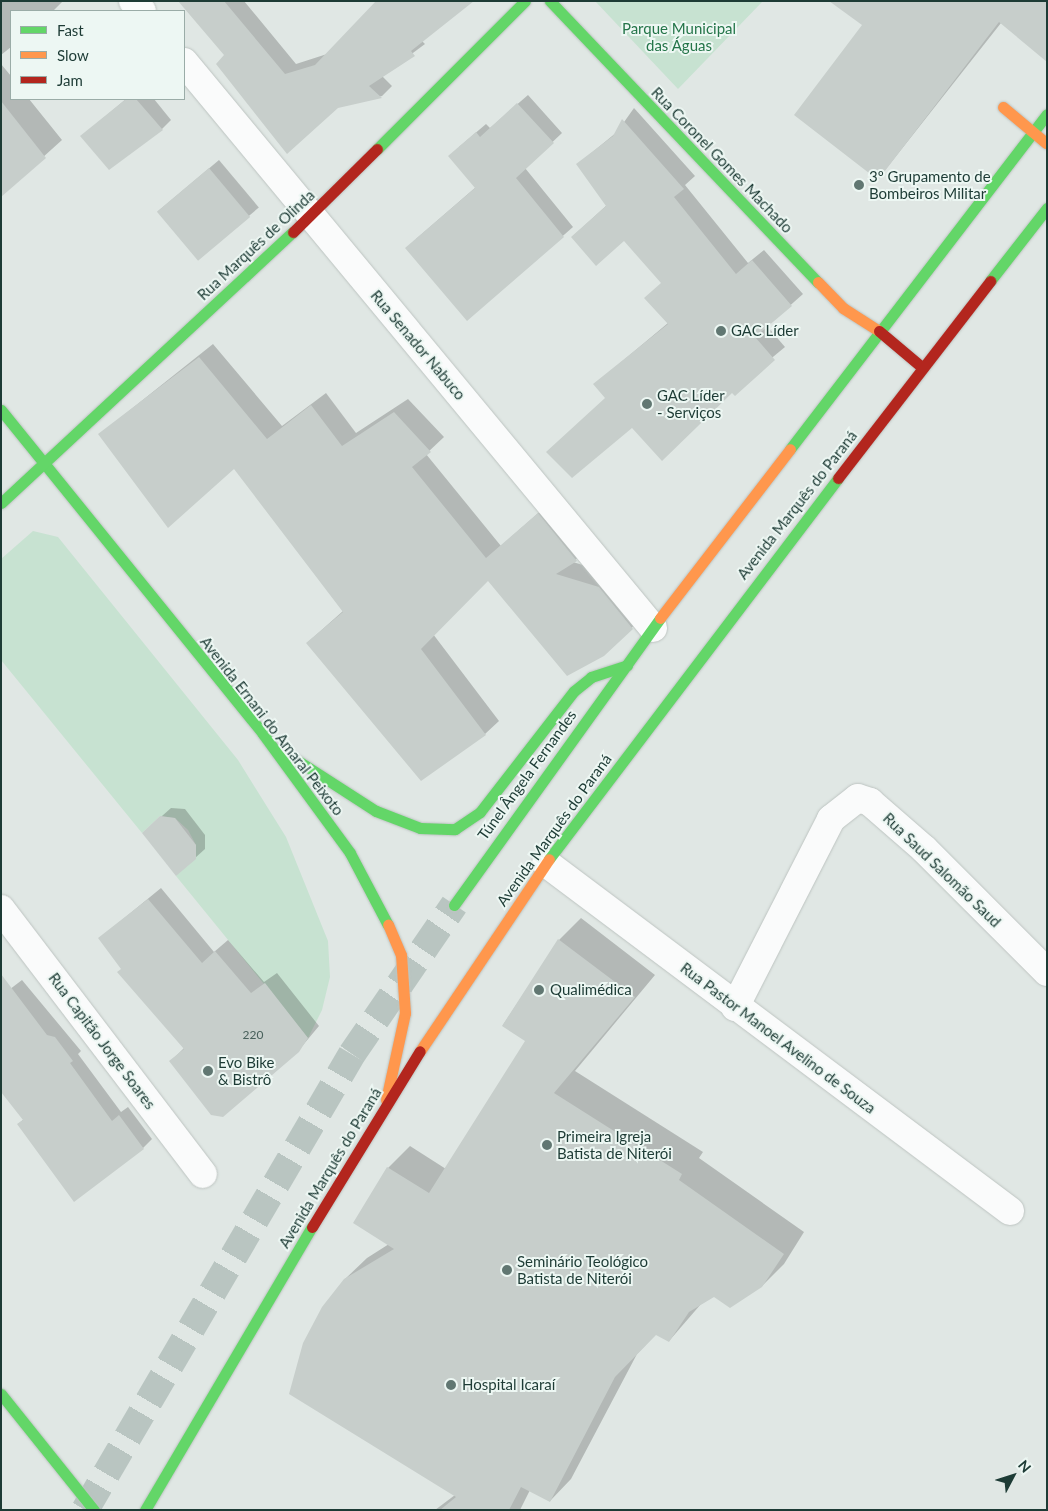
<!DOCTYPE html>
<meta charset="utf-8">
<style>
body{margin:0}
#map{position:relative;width:1048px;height:1511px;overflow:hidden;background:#e0e7e4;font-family:Lato,sans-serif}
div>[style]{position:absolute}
.green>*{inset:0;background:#c7e2d1}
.shadow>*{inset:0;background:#0003;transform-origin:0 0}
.building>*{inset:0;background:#c7cecb;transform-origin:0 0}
.primary-tunnel>*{height:28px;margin-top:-14px;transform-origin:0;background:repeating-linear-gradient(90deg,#b9c5c1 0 28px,transparent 0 42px)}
.roads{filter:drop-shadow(0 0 1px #bdc4c1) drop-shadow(0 0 1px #bdc4c1)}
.street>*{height:28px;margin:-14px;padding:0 14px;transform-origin:14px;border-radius:14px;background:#fafbfb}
.fast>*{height:11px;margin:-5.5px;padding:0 5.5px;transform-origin:5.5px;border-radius:5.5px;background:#63d668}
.slow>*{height:11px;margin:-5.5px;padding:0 5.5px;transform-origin:5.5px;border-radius:5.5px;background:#ff974d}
.jam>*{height:11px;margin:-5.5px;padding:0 5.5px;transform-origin:5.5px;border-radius:5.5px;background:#b3261e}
.dots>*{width:14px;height:14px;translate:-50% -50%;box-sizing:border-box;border:2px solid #edf7f3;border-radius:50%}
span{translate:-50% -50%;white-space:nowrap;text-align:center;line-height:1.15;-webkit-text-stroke:4px #edf7f3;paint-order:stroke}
.number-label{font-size:12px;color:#48605b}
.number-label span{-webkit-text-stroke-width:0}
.park-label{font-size:15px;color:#247549}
.street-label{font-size:15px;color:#1d3b35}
.poi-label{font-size:15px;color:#1d3b35}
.left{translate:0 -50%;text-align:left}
.frame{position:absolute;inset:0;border:2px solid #1d3b35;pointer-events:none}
.legend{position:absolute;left:10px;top:10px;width:175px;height:90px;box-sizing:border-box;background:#edf7f3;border:1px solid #9aaca7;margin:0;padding:6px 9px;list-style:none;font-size:15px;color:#1d3b35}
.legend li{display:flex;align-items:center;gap:10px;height:25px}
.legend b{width:25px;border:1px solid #9aaca7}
.north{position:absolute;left:988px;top:1451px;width:50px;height:50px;-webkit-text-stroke:4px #edf7f3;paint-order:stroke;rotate:50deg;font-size:14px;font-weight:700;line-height:20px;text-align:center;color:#1d3b35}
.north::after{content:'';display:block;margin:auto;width:18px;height:22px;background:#1d3b35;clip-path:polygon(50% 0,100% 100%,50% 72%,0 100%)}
</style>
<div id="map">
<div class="green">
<i style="clip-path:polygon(595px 1px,763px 1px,678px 89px)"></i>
<i style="clip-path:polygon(33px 531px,58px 537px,238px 760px,286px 837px,328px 941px,330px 977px,322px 1010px,308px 1038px,176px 876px,196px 845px,188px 830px,175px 818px,160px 816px,142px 833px,1px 660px,1px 559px)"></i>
</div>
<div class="shadow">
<i style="clip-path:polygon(1px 1px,63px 1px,53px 11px,11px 11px,11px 47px,1px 55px)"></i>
<i style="clip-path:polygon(180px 1px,244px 1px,296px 64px,327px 54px,422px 41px,425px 44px,382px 76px,392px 86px,382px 96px,338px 107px,225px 55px)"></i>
<i style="clip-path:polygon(1047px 1px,1001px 23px,878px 179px,863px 25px)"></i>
<i style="clip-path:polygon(1px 64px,11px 76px,11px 99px,29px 99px,62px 140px,1px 195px)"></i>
<i style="clip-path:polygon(528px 95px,562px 133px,525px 168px,573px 227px,468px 319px,416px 239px,476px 187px,459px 147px,486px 124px,490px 128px)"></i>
<i style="clip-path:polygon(126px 99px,154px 99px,171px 120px,162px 129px,82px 136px)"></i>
<i style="clip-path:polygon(634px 108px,695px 176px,685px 185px,748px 263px,764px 250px,803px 294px,767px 326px,785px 347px,732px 391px,606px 397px,595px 384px,668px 323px,662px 282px,624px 239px,572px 237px,607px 205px,578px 164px,617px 132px)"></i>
<i style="left:219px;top:160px;width:62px;height:80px;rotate:50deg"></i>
<i style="clip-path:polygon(213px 344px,282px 426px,326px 393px,356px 433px,408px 399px,444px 437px,426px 454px,501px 546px,552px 501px,590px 546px,573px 562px,612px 574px,646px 614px,603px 655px,488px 580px,433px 634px,499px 721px,485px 734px,307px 643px,343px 611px,234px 467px,100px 434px)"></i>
<i style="clip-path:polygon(171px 808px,185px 809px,205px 835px,205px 849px,195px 858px,153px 824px)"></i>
<i style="clip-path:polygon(161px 888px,214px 952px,228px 940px,264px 982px,277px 973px,319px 1026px,298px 1051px,171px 1061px,184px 1048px,100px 938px)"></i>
<i style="clip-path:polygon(581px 918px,655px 975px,575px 1071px,703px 1152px,699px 1158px,804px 1232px,784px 1264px,762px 1286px,714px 1296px,701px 1304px,669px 1341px,657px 1333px,637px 1354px,571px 1479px,550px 1501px,530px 1490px,520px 1510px,435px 1510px,455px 1495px,344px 1280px,367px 1258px,389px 1244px,388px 1168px,410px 1146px,446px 1169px,527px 1041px,503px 1025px,559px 940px)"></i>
<i style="clip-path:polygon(22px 980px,81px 1051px,78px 1054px,121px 1112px,128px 1107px,152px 1139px,143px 1148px,18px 1124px,24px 1119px,1px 996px)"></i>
</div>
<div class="building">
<i style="clip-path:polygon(178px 1px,224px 1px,285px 74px,315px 65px,376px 1px,474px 1px,411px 51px,415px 56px,369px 86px,382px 98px,338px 108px,287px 154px,216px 64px,224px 55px)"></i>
<i style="clip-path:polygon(829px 1px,1047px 1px,1047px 62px,999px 22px,878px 180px,794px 115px,862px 25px)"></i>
<i style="clip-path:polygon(126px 99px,136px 99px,163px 130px,109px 170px,80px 136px)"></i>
<i style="clip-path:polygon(1px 101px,46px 158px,1px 197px)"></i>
<i style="clip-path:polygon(517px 103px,554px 143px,516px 178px,564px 237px,467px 321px,405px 248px,475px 188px,448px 156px,476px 132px,480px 137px)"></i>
<i style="clip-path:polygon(622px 119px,684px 189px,674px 197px,736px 274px,752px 260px,792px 306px,755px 337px,775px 360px,735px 396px,732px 393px,662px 461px,632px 428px,572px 478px,546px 452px,605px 398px,593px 384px,668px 324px,644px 298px,661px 283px,624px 241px,596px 266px,571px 237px,606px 206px,576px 164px,613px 136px)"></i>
<i style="left:209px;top:168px;width:64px;height:68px;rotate:50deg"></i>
<i style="clip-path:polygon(199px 357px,267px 439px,311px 405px,342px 446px,394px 412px,431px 452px,412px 467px,486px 558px,538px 513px,577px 561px,556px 574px,599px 587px,633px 629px,604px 656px,567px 676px,488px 581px,421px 649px,486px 735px,421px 781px,306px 643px,343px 612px,234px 469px,168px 528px,98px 434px)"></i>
<i style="clip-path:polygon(160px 816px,175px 818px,196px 845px,196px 859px,176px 876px,142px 833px)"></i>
<i style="clip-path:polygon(148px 899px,202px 963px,215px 951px,251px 993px,265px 983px,308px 1038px,299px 1052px,223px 1117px,211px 1115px,169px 1061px,184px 1049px,117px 972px,121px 969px,98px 938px)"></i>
<i style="clip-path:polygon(558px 939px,635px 997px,554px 1093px,682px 1174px,679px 1180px,784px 1254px,762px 1287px,730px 1308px,714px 1297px,689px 1312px,669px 1342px,656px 1335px,615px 1377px,550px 1502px,521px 1487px,509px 1510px,440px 1510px,456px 1497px,289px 1394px,303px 1343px,322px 1307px,344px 1279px,394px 1249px,353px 1223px,387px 1167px,429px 1193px,525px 1041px,502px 1026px)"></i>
<i style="clip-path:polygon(1px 974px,47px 1035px,55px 1037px,73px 1061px,70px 1063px,112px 1121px,119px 1115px,144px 1149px,74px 1202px,17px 1124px,23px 1120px,1px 1092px)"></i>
</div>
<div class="primary-tunnel">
<i style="left:85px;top:1510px;width:528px;rotate:-59.65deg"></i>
<i style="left:352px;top:1054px;width:181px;rotate:-55.6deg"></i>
</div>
<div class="roads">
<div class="street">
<i style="left:133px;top:1px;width:13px;rotate:48deg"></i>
<i style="left:184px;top:62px;width:735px;rotate:50.35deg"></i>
<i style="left:546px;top:863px;width:580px;rotate:36.87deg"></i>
<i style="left:1px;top:909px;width:333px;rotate:52.7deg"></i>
<i style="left:735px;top:1007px;width:211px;rotate:-62.9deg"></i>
<i style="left:831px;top:819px;width:34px;rotate:-38deg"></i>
<i style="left:858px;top:798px;width:13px;rotate:18deg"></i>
<i style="left:870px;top:802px;width:72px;rotate:41deg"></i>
<i style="left:924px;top:849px;width:174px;rotate:45deg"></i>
</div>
<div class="fast">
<i style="left:550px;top:1px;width:388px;rotate:46.4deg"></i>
<i style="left:377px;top:149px;width:209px;rotate:-45deg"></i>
<i style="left:990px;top:281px;width:93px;rotate:-52deg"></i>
<i style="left:1px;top:410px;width:417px;rotate:51deg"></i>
<i style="left:263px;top:734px;width:147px;rotate:53.8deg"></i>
<i style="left:350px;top:853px;width:81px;rotate:62.2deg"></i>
<i style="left:790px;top:449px;width:422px;rotate:-52.5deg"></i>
<i style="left:1px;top:503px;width:398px;rotate:-42.9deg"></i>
<i style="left:289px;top:755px;width:103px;rotate:32.8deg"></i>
<i style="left:376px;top:811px;width:47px;rotate:21.1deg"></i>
<i style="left:420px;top:828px;width:35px;rotate:2deg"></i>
<i style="left:455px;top:829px;width:30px;rotate:-34deg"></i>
<i style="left:480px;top:812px;width:153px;rotate:-52.2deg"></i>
<i style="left:574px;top:691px;width:22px;rotate:-39deg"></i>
<i style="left:591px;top:677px;width:38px;rotate:-18deg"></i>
<i style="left:549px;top:859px;width:478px;rotate:-52.8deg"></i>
<i style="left:454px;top:905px;width:353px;rotate:-54.3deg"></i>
<i style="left:1px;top:1394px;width:149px;rotate:51.3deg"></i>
<i style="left:145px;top:1510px;width:329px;rotate:-59.5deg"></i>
</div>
<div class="slow">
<i style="left:1003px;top:107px;width:56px;rotate:39.9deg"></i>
<i style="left:818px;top:282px;width:36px;rotate:46deg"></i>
<i style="left:843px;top:308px;width:43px;rotate:32.6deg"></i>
<i style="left:660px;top:618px;width:213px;rotate:-52.4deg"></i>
<i style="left:420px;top:1051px;width:231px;rotate:-56.1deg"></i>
<i style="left:386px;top:1100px;width:89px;rotate:-77.7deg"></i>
<i style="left:405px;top:1013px;width:58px;rotate:-93.9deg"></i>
<i style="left:401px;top:955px;width:33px;rotate:-113deg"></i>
</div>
<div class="jam">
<i style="left:293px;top:232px;width:118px;rotate:-44.7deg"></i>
<i style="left:879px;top:331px;width:57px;rotate:40.1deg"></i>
<i style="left:838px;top:478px;width:249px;rotate:-52.3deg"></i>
<i style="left:312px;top:1227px;width:206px;rotate:-58.5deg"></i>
</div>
</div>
<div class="dots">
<i style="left:859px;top:185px;background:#617772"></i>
<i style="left:721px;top:331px;background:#617772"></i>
<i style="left:647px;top:404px;background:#617772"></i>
<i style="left:539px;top:990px;background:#617772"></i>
<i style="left:208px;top:1071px;background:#617772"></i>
<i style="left:547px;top:1145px;background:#617772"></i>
<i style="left:507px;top:1270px;background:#617772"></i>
<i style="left:451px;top:1385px;background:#617772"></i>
</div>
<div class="number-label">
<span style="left:253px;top:1035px">220</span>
</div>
<div class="park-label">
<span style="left:679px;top:37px">Parque Municipal<br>das Águas</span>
</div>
<div class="street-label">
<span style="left:722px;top:160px;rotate:46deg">Rua Coronel Gomes Machado</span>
<span style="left:256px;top:245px;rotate:-43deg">Rua Marquês de Olinda</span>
<span style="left:418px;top:345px;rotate:50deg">Rua Senador Nabuco</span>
<span style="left:797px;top:505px;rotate:-52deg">Avenida Marquês do Paraná</span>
<span style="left:272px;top:726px;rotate:52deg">Avenida Ernani do Amaral Peixoto</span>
<span style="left:527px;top:775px;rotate:-54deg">Túnel Ângela Fernandes</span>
<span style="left:554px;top:830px;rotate:-54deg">Avenida Marquês do Paraná</span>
<span style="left:942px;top:870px;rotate:44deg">Rua Saud Salomão Saud</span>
<span style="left:778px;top:1038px;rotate:37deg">Rua Pastor Manoel Avelino de Souza</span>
<span style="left:102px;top:1041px;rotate:53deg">Rua Capitão Jorge Soares</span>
<span style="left:330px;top:1168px;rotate:-59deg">Avenida Marquês do Paraná</span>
</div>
<div class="poi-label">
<span class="left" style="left:869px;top:185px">3º Grupamento de<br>Bombeiros Militar</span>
<span class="left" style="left:731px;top:331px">GAC Líder</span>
<span class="left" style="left:657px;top:404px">GAC Líder<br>- Serviços</span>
<span class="left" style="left:550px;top:990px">Qualimédica</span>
<span class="left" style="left:218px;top:1071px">Evo Bike<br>&amp; Bistrô</span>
<span class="left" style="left:557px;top:1145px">Primeira Igreja<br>Batista de Niterói</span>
<span class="left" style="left:517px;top:1270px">Seminário Teológico<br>Batista de Niterói</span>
<span class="left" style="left:462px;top:1385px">Hospital Icaraí</span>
</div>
<div class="frame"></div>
<ul class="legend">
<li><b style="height:6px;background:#63d668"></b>Fast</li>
<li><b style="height:6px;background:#ff974d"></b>Slow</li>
<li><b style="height:6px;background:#b3261e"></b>Jam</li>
</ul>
<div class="north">N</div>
</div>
